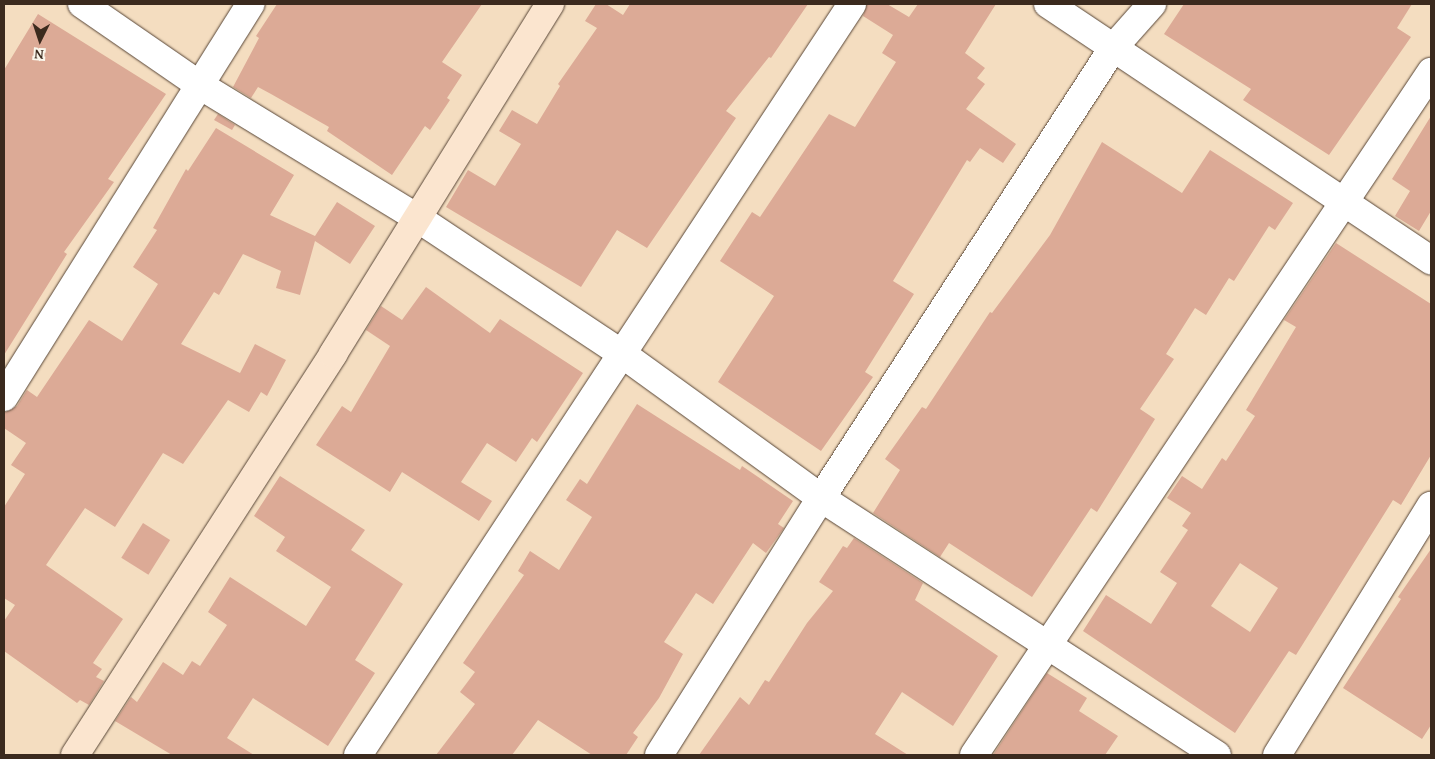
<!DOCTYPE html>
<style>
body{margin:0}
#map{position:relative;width:1435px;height:759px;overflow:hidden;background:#f4ddc0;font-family:"Gentium Book Plus",serif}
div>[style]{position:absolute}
.building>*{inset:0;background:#dcaa96;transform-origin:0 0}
.roads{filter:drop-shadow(0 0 1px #574536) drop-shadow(0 0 1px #574536)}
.street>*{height:28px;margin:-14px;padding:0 14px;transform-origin:14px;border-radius:14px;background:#fff}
.secondary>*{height:28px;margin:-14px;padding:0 14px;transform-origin:14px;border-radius:14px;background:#fbe5cf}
span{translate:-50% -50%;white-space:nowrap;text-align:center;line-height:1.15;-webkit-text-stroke:4px #fbf7ec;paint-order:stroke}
.frame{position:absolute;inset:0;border:5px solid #3b2a1e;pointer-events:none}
.north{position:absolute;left:15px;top:15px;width:50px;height:50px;-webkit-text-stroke:4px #fbf7ec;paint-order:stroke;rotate:184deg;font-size:14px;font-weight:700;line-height:20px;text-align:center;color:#3b2a1e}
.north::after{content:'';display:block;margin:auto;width:18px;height:22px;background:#3b2a1e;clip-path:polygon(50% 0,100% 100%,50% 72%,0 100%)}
</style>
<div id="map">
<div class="building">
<i style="clip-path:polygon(277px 4px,482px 4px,442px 62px,462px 75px,447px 98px,450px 100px,430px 130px,425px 126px,392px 175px,327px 131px,329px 127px,271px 94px,258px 87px,251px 98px,233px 87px,259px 38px,256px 36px)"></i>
<i style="clip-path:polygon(596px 4px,606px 4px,623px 15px,630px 4px,808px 4px,771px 58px,769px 57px,726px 111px,736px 118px,647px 248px,617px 230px,581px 287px,446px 207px,468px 170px,495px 186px,521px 144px,499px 131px,512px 110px,537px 124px,560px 86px,558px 84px,597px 28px,585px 21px)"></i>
<i style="clip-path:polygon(867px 4px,887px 4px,909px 17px,918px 4px,996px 4px,965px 53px,985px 68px,977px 78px,985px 84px,966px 109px,1016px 144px,1003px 163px,980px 148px,970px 162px,967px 160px,893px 281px,914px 294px,865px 372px,873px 377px,821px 451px,718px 382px,774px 296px,720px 261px,752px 212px,760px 217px,829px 114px,855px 127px,896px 62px,882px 53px,893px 35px,863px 16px)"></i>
<i style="clip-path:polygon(1184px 4px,1412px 4px,1397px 28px,1411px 37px,1329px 155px,1243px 100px,1251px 89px,1164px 34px)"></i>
<i style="clip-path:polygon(38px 14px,166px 94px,108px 179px,114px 182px,64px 252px,67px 254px,4px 355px,4px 70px)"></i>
<i style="clip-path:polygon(218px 114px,235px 125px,232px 130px,214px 120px)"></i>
<i style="clip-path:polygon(1431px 116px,1431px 211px,1419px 231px,1395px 216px,1410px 191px,1392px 179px)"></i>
<i style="clip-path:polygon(216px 128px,294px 175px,270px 215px,315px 236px,337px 202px,375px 226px,350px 264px,315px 241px,300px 295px,276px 288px,281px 271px,243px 254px,219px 295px,214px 292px,181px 344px,240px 373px,255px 344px,286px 360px,267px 396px,261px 392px,249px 412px,228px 400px,183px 464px,163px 453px,115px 527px,85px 508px,46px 565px,123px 619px,93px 663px,102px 669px,96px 677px,104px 681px,89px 705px,80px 700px,77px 703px,4px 651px,4px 621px,15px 605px,4px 598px,4px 507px,25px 474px,11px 465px,26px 443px,4px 428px,4px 413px,17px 406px,27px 390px,37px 397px,89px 320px,122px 341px,158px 284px,133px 267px,157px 230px,153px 228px,186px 169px,188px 171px)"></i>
<i style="clip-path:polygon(1102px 142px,1182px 193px,1210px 150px,1293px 203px,1275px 230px,1269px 226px,1234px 281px,1229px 278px,1206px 315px,1195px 308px,1166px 354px,1174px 359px,1140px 409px,1155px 419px,1097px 512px,1091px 508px,1032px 597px,949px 543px,940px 557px,873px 513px,900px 470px,885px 459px,922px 407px,926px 409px,990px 312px,992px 313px,1050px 235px)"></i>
<i style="clip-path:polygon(evenodd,1336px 243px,1431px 304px,1431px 455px,1401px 505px,1393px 500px,1296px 655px,1289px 651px,1235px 733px,1083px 631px,1106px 595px,1151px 624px,1177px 583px,1160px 572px,1188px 530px,1182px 526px,1191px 513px,1167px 498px,1182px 476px,1202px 489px,1222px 458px,1226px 461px,1255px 416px,1246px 410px,1296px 327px,1284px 320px,1336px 243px,1240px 563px,1278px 588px,1250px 632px,1211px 606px,1240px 563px)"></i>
<i style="clip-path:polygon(426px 287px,490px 333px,500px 319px,583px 373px,537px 442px,532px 438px,516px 462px,487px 443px,461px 482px,492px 501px,479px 521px,402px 472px,390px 492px,316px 445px,342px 406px,351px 412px,390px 346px,366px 330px,381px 306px,402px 320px)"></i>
<i style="clip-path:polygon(637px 404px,740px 470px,742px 466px,793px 501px,778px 524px,784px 528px,766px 553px,753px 543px,713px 604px,696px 593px,664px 642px,683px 654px,659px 698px,633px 733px,638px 737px,626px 755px,592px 755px,538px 720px,512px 755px,436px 755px,475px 704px,460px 692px,475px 672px,463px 663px,524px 575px,518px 571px,530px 551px,559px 570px,592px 517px,566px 500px,580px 479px,587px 484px)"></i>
<i style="clip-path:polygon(280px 476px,365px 530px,351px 550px,403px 584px,355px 660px,375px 673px,328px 746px,253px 698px,227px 738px,254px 755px,172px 755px,115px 721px,131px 697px,137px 702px,163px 662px,183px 675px,192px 661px,200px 666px,227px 625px,208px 612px,230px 577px,306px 626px,331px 587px,276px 551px,285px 537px,254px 516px)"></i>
<i style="left:143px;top:523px;width:32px;height:41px;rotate:32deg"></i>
<i style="clip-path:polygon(854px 538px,923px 583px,915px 600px,998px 656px,953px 726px,902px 692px,875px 734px,908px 755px,699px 755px,740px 697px,749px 705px,765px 680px,769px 682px,807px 623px,833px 591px,819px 582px,843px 546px,847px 548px)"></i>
<i style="clip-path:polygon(1431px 549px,1431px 725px,1422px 739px,1343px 688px,1401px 599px,1398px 597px)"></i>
<i style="clip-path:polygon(1047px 673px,1087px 698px,1079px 711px,1118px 736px,1105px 755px,993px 755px)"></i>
</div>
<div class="roads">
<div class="street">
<i style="left:82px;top:4px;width:141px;rotate:34.6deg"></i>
<i style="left:198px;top:84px;width:255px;rotate:31.4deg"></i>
<i style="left:416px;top:217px;width:246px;rotate:33.6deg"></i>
<i style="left:621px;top:353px;width:247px;rotate:35.9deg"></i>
<i style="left:821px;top:498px;width:472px;rotate:33deg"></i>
<i style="left:1048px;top:4px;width:461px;rotate:33.8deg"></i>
<i style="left:4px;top:397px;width:464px;rotate:-57.9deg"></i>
<i style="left:358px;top:755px;width:899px;rotate:-56.66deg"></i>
<i style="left:659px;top:755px;width:304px;rotate:-57.8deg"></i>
<i style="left:821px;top:498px;width:536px;rotate:-57.02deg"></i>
<i style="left:1113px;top:48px;width:59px;rotate:-48.4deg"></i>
<i style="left:974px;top:755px;width:822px;rotate:-56.21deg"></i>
<i style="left:1277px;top:755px;width:293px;rotate:-58.3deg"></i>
</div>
<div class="secondary">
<i style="left:75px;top:755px;width:477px;rotate:-57.2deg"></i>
<i style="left:333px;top:354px;width:412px;rotate:-58.2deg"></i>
</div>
</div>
<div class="frame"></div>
<div class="north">N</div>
</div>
